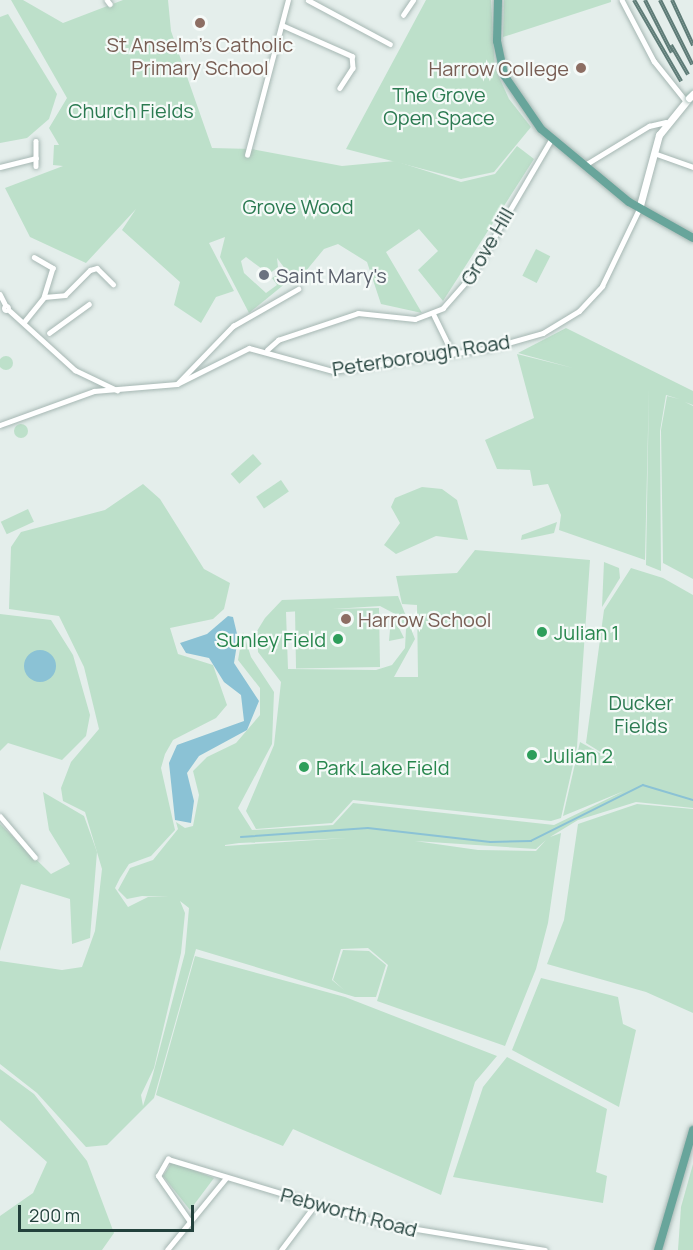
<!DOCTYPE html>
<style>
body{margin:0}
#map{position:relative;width:693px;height:1250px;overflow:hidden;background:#e4eeeb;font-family:Manrope,sans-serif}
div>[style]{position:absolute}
.green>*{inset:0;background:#bde0ca;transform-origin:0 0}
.round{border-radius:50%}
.water>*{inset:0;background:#8bc2d5}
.stream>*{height:1.5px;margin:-0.75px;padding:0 0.75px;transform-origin:0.75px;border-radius:0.75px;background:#8bc2d5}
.roads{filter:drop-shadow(0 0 2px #a6b7b3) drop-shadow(0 0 2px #a6b7b3)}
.minor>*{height:4.5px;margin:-2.25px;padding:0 2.25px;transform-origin:2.25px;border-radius:2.25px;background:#fff}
.minor>.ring{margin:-2.25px;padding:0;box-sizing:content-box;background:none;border:4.5px solid #fff;border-radius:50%}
.secondary>*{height:7px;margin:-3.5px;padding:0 3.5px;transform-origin:3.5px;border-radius:3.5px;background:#fff}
.primary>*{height:8px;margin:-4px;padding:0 4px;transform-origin:4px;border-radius:4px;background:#68a59b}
.rail>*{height:4px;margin-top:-2px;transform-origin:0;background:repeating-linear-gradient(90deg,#f5faf8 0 4.5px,#5e7c77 0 9px);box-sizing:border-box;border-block:2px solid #5e7c77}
.bridges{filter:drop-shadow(0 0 2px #a2bab4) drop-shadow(0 0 2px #a2bab4)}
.secondary-bridge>*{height:7px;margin:-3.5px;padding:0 3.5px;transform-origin:3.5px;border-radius:3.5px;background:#fff}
.dots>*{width:16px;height:16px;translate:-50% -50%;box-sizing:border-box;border:3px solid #f5faf8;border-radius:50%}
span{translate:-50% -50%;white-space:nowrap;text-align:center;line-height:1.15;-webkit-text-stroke:4.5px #f5faf8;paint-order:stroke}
.education-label{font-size:20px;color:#785e54}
.right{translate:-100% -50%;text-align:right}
.left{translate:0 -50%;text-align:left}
.park-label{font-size:20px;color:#2b7a51}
.street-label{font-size:20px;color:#23413c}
.worship-label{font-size:20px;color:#5b616d}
.leisure-label{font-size:20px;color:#27864d}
.scale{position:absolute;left:18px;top:1205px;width:176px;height:27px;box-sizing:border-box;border:3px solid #23413c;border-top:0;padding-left:8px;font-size:18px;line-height:21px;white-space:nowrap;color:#23413c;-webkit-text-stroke:4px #f5faf8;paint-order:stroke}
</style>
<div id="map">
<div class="green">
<i style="clip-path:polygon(evenodd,11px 0,23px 0,63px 23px,123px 0,168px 0,171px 31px,212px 148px,252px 149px,342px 166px,395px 161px,461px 182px,495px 174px,517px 146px,534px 159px,443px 301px,418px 270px,438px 251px,419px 229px,386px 252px,422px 313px,381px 304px,367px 262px,338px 244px,324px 249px,296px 283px,292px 278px,249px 313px,220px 257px,225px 237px,209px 243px,234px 291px,216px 297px,201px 323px,174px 305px,180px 282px,122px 230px,136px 209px,86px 263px,30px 237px,5px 188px,63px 166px,53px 165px,54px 145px,59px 145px,49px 128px,67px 98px,11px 0,246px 257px,269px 274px,278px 267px,277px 258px,286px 270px,272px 278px,277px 285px,266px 293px,244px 273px,241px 261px,246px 257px)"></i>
<i style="clip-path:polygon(426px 0,491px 0,495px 68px,509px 99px,531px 127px,494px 172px,461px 179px,346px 149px)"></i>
<i style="clip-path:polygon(504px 0,611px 0,611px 2px,503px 37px)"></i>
<i style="clip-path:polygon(8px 14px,57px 94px,49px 119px,27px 138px,0 143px,0 17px)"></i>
<i style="left:536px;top:249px;width:16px;height:30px;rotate:27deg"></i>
<i style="clip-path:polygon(566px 328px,693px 391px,693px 405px,685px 402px,693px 406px,693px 579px,663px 563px,661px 430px,667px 396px,679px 399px,666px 395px,660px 431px,661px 571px,646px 565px,649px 387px,645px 560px,559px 530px,561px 515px,548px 484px,533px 486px,530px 470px,497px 469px,485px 440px,534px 418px,517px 354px,573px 368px,518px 353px)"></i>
<i class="round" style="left:-1px;top:356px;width:14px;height:14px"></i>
<i class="round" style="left:14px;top:424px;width:14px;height:14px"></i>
<i style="left:253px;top:454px;width:13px;height:30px;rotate:48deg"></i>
<i style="left:281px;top:480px;width:14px;height:30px;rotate:56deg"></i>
<i style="clip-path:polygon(evenodd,143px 484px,160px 499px,204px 569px,230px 583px,224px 609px,213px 619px,170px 628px,178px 654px,213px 665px,227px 705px,216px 718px,173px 740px,165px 754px,161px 768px,175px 830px,151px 856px,129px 864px,120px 878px,115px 888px,128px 907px,148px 897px,169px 897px,142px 896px,127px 899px,118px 890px,130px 868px,153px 860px,178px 829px,176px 822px,185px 828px,193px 826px,199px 795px,193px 771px,207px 757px,236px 743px,260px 715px,260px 688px,238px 660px,243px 632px,251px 657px,274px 692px,272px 744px,238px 808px,252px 830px,333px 825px,353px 803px,554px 825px,624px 791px,563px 816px,580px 742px,614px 761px,617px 769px,615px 761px,586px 743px,604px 610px,631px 568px,663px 578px,693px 595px,693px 808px,636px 802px,578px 820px,550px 837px,561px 833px,548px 923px,536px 969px,505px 1046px,377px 1001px,388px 965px,368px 948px,341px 949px,332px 980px,344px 990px,333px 980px,343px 950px,369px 951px,386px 965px,376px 997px,355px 997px,196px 949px,154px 1098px,107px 1145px,86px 1147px,37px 1093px,0 1064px,0 961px,62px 970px,82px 967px,95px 931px,102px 869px,85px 812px,63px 801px,61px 788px,71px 762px,99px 729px,84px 667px,59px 616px,9px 609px,11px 547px,21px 532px,105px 510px,143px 484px,347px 838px,225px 846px,225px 845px,239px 843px,347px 838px,143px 484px,546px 840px,536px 851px,478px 850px,415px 841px,536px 849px,546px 840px,143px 484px,180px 901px,189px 908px,185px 953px,152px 1078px,143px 1106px,141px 1095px,154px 1068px,181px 953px,185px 913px,180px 901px)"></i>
<i style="clip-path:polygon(422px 487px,442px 489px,457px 500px,468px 540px,436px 536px,396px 554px,384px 545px,400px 523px,391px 507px,395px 498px)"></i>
<i style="left:28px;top:509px;width:14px;height:30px;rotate:65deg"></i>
<i style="clip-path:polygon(557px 522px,554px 533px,521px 540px,522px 535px)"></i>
<i style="clip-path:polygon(evenodd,475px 550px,590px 560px,577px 747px,561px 818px,551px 821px,353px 800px,332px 823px,256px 829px,246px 811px,274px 745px,281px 682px,258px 652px,257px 631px,265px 618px,282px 600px,398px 596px,415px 639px,394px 677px,418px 677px,417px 605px,402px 604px,396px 576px,457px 573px,475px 550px,380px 606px,397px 615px,406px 629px,405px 648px,392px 665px,376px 670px,288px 669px,286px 612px,380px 606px)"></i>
<i style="clip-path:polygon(604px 562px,619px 568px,620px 578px,602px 607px)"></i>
<i style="left:379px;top:608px;width:59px;height:84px;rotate:89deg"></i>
<i style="clip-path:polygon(0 614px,51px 620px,73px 655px,90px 715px,86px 736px,62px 760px,8px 743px,0 751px)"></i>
<i style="clip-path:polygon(393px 616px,404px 638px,389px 641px,391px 618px)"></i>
<i style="clip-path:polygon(43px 792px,84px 816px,97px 852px,90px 938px,72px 944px,70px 899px,21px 884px,0 951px,0 824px,51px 874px,70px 864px,49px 830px)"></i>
<i style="clip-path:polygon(637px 804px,693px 809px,693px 1013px,646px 992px,547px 964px,564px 920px,578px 824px)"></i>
<i style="clip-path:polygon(195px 956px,345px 997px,497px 1056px,475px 1082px,441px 1195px,293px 1129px,283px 1146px,156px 1095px)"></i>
<i style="clip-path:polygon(541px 978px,618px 997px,623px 1024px,636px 1030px,619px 1107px,512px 1050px)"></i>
<i style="clip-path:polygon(507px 1057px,607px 1109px,596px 1172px,607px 1176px,603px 1203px,453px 1177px,483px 1087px)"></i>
<i style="clip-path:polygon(0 1069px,34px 1094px,87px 1161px,114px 1233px,102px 1250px,0 1250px,0 1216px,33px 1193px,47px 1162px,0 1120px)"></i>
<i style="clip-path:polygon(172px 1162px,214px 1178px,190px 1210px,163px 1176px)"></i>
<i style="clip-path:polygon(693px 1164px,693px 1250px,678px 1250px,681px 1207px)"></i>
</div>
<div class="water">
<i style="clip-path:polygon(228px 616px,233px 617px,238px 638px,234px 663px,259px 701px,247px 730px,199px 756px,187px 773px,194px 801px,191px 823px,175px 820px,169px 763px,177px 745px,244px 721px,241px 695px,224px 682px,209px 658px,186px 653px,180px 643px,207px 634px)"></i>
<i class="round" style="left:24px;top:650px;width:32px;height:32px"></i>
</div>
<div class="stream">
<i style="left:241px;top:837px;width:127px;rotate:-4.1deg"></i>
<i style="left:368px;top:828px;width:123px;rotate:6.5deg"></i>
<i style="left:490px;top:842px;width:41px;rotate:-1.4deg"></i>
<i style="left:531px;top:841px;width:125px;rotate:-26.6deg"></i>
<i style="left:643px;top:785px;width:52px;rotate:16.7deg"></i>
</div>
<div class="roads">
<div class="minor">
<i style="left:107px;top:0;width:5px;rotate:53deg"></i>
<i style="left:308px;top:0;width:93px;rotate:28.2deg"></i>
<i style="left:622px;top:0;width:69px;rotate:62.3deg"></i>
<i style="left:654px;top:61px;width:51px;rotate:51.3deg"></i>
<i style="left:403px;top:15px;width:18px;rotate:-56deg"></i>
<i style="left:282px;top:25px;width:77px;rotate:23.9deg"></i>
<i style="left:352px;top:56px;width:12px;rotate:85deg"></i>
<i style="left:353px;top:68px;width:24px;rotate:123deg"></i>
<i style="left:36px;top:141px;width:25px;rotate:90deg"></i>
<i style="left:654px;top:153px;width:41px;rotate:19.7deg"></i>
<i style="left:247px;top:155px;width:160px;rotate:-75.2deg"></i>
<i style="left:585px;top:165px;width:75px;rotate:-31.4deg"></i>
<i style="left:649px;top:126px;width:17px;rotate:-13deg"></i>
<i style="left:0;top:167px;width:37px;rotate:-14deg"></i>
<i style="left:34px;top:257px;width:22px;rotate:30deg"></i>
<i style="left:53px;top:268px;width:30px;rotate:107deg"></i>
<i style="left:0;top:294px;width:13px;rotate:63deg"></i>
<i class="ring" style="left:4px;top:306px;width:1.5px;height:1.5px"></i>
<i style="left:10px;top:311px;width:88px;rotate:42.2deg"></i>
<i style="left:75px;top:370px;width:47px;rotate:25.5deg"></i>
<i style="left:434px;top:315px;width:43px;rotate:64deg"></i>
<i style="left:24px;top:322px;width:32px;rotate:-51deg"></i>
<i style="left:44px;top:297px;width:21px;rotate:-5deg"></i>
<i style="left:65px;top:295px;width:35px;rotate:-45deg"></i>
<i style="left:90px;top:270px;width:7px;rotate:-16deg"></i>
<i style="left:97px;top:268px;width:23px;rotate:45deg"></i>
<i style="left:49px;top:333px;width:49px;rotate:-35.9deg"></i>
<i style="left:267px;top:350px;width:15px;rotate:-42deg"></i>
<i style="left:278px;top:340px;width:84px;rotate:-18.6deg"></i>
<i style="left:358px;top:313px;width:57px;rotate:6deg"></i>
<i style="left:415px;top:319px;width:30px;rotate:-21deg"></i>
<i style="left:443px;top:308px;width:44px;rotate:-48.7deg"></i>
<i style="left:472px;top:275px;width:156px;rotate:-59.7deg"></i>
<i style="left:177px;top:384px;width:81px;rotate:-46deg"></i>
<i style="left:233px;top:326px;width:75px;rotate:-29.6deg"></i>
<i style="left:0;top:425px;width:100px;rotate:-19.9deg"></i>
<i style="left:94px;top:391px;width:83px;rotate:-4.8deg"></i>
<i style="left:177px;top:384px;width:80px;rotate:-26.6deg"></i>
<i style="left:249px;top:348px;width:87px;rotate:15.3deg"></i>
<i style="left:333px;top:371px;width:159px;rotate:-8.3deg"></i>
<i style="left:490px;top:348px;width:55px;rotate:-15.8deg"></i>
<i style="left:543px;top:333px;width:42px;rotate:-31.4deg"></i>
<i style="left:579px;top:311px;width:34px;rotate:-47deg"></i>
<i style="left:602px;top:286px;width:85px;rotate:-64.3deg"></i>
<i style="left:0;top:816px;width:54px;rotate:49.5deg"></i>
<i style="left:190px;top:1222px;width:56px;rotate:-124.8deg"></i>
<i style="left:158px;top:1176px;width:20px;rotate:-60deg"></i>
<i style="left:168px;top:1159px;width:221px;rotate:16.8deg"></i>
<i style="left:380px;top:1223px;width:167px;rotate:9.3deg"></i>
<i style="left:167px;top:1250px;width:93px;rotate:-50.7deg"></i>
<i style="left:281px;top:1250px;width:56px;rotate:-52.9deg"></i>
</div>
<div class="secondary">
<i style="left:639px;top:209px;width:77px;rotate:-74.9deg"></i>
<i style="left:659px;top:135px;width:48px;rotate:-51deg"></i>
</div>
<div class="primary">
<i style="left:498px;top:0;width:41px;rotate:91.4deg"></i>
<i style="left:497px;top:41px;width:35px;rotate:78deg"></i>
<i style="left:504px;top:75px;width:65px;rotate:55.6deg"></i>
<i style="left:541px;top:129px;width:114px;rotate:39.7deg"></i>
<i style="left:629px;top:202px;width:73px;rotate:29.4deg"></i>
<i style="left:658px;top:1250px;width:125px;rotate:-73.7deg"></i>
</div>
</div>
<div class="rail">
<i style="left:634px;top:0;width:94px;rotate:59.9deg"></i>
<i style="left:645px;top:0;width:59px;rotate:63deg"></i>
<i style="left:660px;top:0;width:72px;rotate:63.4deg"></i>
<i style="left:672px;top:0;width:50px;rotate:65deg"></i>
<i style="left:671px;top:45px;width:34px;rotate:60deg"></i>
</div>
<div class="bridges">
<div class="secondary-bridge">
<i style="left:689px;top:98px;width:6px;rotate:-45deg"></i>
</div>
</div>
<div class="dots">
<i style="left:200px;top:23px;background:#8d6e63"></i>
<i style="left:581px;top:68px;background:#8d6e63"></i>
<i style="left:264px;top:275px;background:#6b7280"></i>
<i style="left:346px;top:619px;background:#8d6e63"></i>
<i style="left:542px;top:632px;background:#2e9e5b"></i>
<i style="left:338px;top:639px;background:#2e9e5b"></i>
<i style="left:532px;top:755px;background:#2e9e5b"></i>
<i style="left:304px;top:767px;background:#2e9e5b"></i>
</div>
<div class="education-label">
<span style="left:200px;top:56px">St Anselm's Catholic<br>Primary School</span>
<span class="right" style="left:569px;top:68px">Harrow College</span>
<span class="left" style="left:358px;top:619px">Harrow School</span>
</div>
<div class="park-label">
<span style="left:439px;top:106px">The Grove<br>Open Space</span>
<span style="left:131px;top:110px">Church Fields</span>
<span style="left:298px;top:206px">Grove Wood</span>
<span style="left:641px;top:714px">Ducker<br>Fields</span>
</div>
<div class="street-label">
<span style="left:487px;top:246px;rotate:-60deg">Grove Hill</span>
<span style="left:421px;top:355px;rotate:-9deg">Peterborough Road</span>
<span style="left:349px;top:1212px;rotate:15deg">Pebworth Road</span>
</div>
<div class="worship-label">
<span class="left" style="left:276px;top:275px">Saint Mary's</span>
</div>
<div class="leisure-label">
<span class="left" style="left:554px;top:632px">Julian 1</span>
<span class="right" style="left:326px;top:639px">Sunley Field</span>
<span class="left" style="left:544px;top:755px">Julian 2</span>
<span class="left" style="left:316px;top:767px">Park Lake Field</span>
</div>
<div class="scale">200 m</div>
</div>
